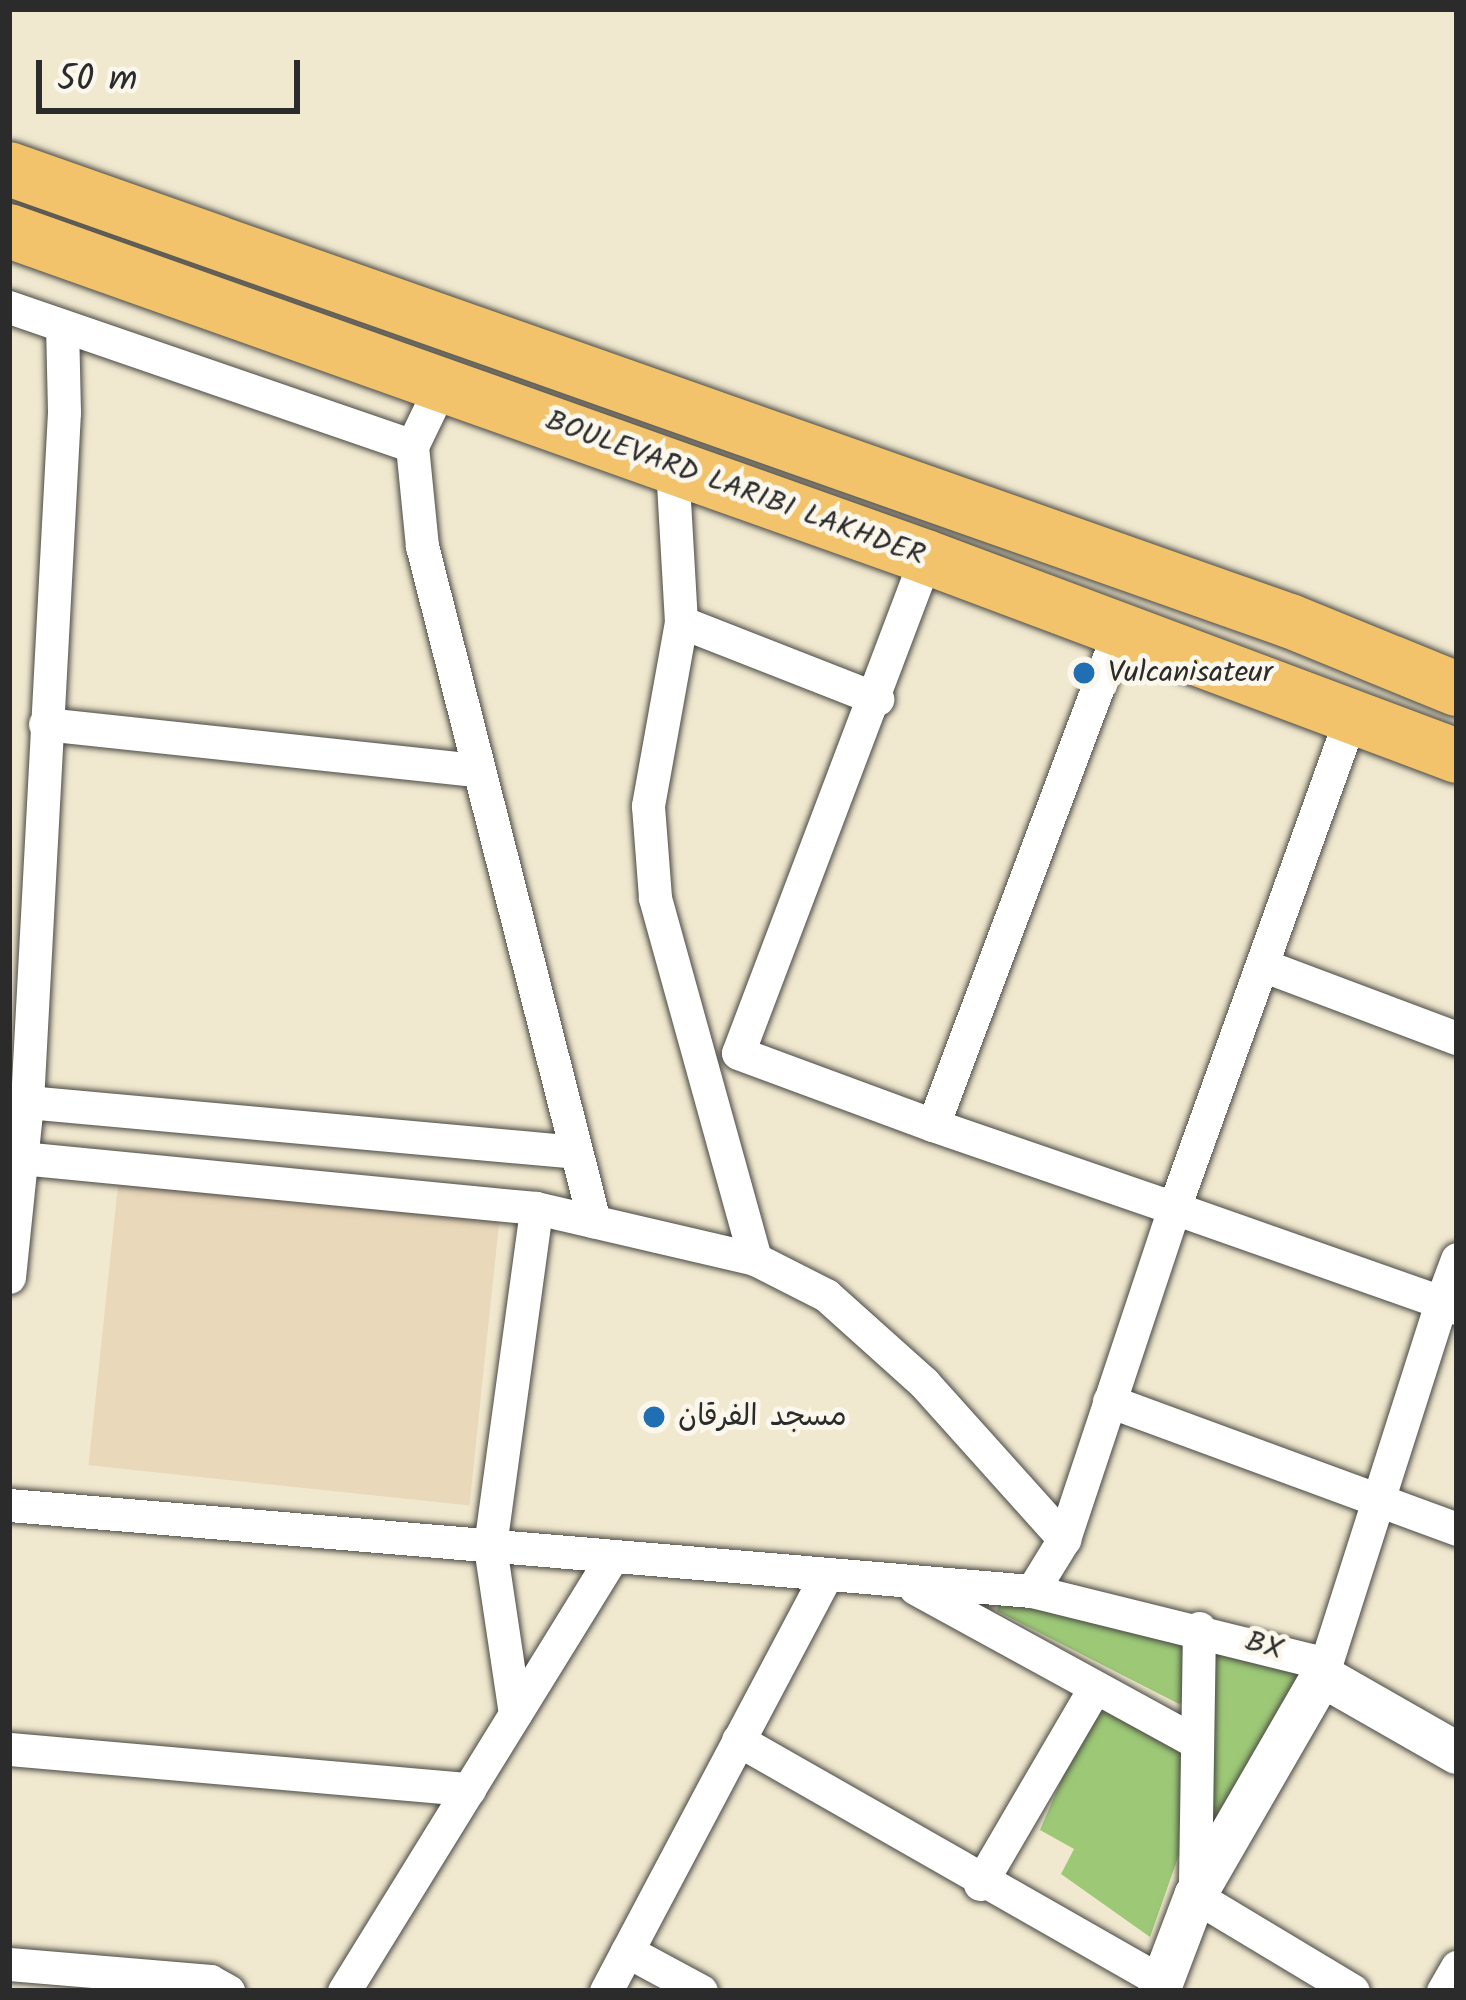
<!DOCTYPE html>
<meta charset="utf-8">
<style>
body{margin:0}
#map{position:relative;width:1466px;height:2000px;overflow:hidden;background:#f1e9cf;font-family:Kalam,"Playpen Sans Arabic",sans-serif}
div>[style]{position:absolute}
.built>*{inset:0;background:#ead8ba;transform-origin:0 0}
.green>*{inset:0;background:#9dc977}
.roads{filter:drop-shadow(0 0 3px #494844) drop-shadow(0 0 3px #494844)}
.minor>*{height:33px;margin:-16.5px;padding:0 16.5px;transform-origin:16.5px;border-radius:16.5px;background:#fff}
.tertiary>*{height:42px;margin:-21px;padding:0 21px;transform-origin:21px;border-radius:21px;background:#fff}
.primary>*{height:54px;margin:-27px;padding:0 27px;transform-origin:27px;border-radius:27px;background:#f2c36a}
.dots>*{width:33px;height:33px;translate:-50% -50%;box-sizing:border-box;border:6px solid #fbf7ec;border-radius:50%}
span{translate:-50% -50%;white-space:nowrap;text-align:center;line-height:1.15;-webkit-text-stroke:10px #fbf7ec;paint-order:stroke}
.street-label{font-size:30px;color:#2b2b2b}
.poi-label{font-size:30px;color:#2b2b2b}
.left{translate:0 -50%;text-align:left}
.frame{position:absolute;inset:0;border:12px solid #2b2b2b;pointer-events:none}
.scale{position:absolute;left:36px;top:60px;width:264px;height:54px;box-sizing:border-box;border:6px solid #2b2b2b;border-top:0;padding-left:15px;font-size:36px;line-height:42px;white-space:nowrap;color:#2b2b2b;-webkit-text-stroke:9px #fbf7ec;paint-order:stroke}
</style>
<div id="map">
<div class="built">
<i style="left:120px;top:1166px;width:383px;height:301px;rotate:6deg"></i>
</div>
<div class="green">
<i style="clip-path:polygon(999px 1602px,1191px 1629px,1188px 1698px,1179px 1704px,997px 1611px)"></i>
<i style="clip-path:polygon(1215px 1650px,1309px 1675px,1208px 1838px)"></i>
<i style="clip-path:polygon(1109px 1709px,1182px 1743px,1182px 1846px,1150px 1937px,1061px 1874px,1074px 1849px,1040px 1830px,1088px 1718px)"></i>
</div>
<div class="roads">
<div class="minor">
<i style="left:9px;top:307px;width:426px;rotate:19deg"></i>
<i style="left:412px;top:446px;width:67px;rotate:-64.2deg"></i>
<i style="left:412px;top:446px;width:100px;rotate:84.3deg"></i>
<i style="left:422px;top:546px;width:697px;rotate:75.7deg"></i>
<i style="left:672px;top:466px;width:156px;rotate:86.7deg"></i>
<i style="left:681px;top:622px;width:187px;rotate:100.2deg"></i>
<i style="left:648px;top:806px;width:92px;rotate:85.6deg"></i>
<i style="left:655px;top:898px;width:375px;rotate:74.5deg"></i>
<i style="left:926px;top:557px;width:530px;rotate:110.76deg"></i>
<i style="left:738px;top:1053px;width:208px;rotate:20.3deg"></i>
<i style="left:681px;top:622px;width:211px;rotate:21.4deg"></i>
<i style="left:1352px;top:714px;width:525px;rotate:109.82deg"></i>
<i style="left:1174px;top:1208px;width:283px;rotate:19.4deg"></i>
<i style="left:1441px;top:1302px;width:46px;rotate:-69.6deg"></i>
<i style="left:45px;top:724px;width:435px;rotate:6.1deg"></i>
<i style="left:1265px;top:966px;width:205px;rotate:20.6deg"></i>
<i style="left:27px;top:1102px;width:551px;rotate:5.2deg"></i>
<i style="left:21px;top:1158px;width:517px;rotate:5.55deg"></i>
<i style="left:536px;top:1208px;width:225px;rotate:13.1deg"></i>
<i style="left:755px;top:1259px;width:80px;rotate:26.9deg"></i>
<i style="left:826px;top:1295px;width:132px;rotate:41.9deg"></i>
<i style="left:924px;top:1383px;width:210px;rotate:48.1deg"></i>
<i style="left:9px;top:1277px;width:176px;rotate:-84.1deg"></i>
<i style="left:27px;top:1102px;width:691px;rotate:-86.93deg"></i>
<i style="left:64px;top:412px;width:86px;rotate:-91.3deg"></i>
<i style="left:1109px;top:1401px;width:371px;rotate:20.2deg"></i>
<i style="left:9px;top:1505px;width:1027px;rotate:4.81deg"></i>
<i style="left:1032px;top:1591px;width:286px;rotate:13.9deg"></i>
<i style="left:1310px;top:1660px;width:20px;rotate:53deg"></i>
<i style="left:915px;top:1588px;width:320px;rotate:28.7deg"></i>
<i style="left:1032px;top:1591px;width:61px;rotate:-58.4deg"></i>
<i style="left:1064px;top:1539px;width:349px;rotate:-71.6deg"></i>
<i style="left:1174px;top:1208px;width:255px;rotate:-161deg"></i>
<i style="left:933px;top:1125px;width:531px;rotate:-69.38deg"></i>
<i style="left:1199px;top:1628px;width:268px;rotate:90.9deg"></i>
<i style="left:1195px;top:1896px;width:184px;rotate:31deg"></i>
<i style="left:1322px;top:1676px;width:392px;rotate:-72.3deg"></i>
<i style="left:1441px;top:1302px;width:17px;rotate:21deg"></i>
<i style="left:515px;top:1714px;width:170px;rotate:-98.5deg"></i>
<i style="left:490px;top:1546px;width:341px;rotate:-82.2deg"></i>
<i style="left:738px;top:1740px;width:490px;rotate:29.7deg"></i>
<i style="left:9px;top:1749px;width:462px;rotate:5deg"></i>
<i style="left:980px;top:1884px;width:226px;rotate:-59.7deg"></i>
<i style="left:627px;top:1951px;width:84px;rotate:28.4deg"></i>
<i style="left:9px;top:1964px;width:202px;rotate:4.8deg"></i>
<i style="left:210px;top:1981px;width:21px;rotate:29deg"></i>
<i style="left:344px;top:1991px;width:510px;rotate:-58.3deg"></i>
<i style="left:606px;top:1991px;width:470px;rotate:-62.1deg"></i>
<i style="left:1443px;top:1991px;width:28px;rotate:-60deg"></i>
</div>
<div class="tertiary">
<i style="left:1159px;top:1991px;width:102px;rotate:-69.2deg"></i>
<i style="left:1195px;top:1896px;width:254px;rotate:-60deg"></i>
<i style="left:1322px;top:1676px;width:155px;rotate:29.7deg"></i>
</div>
<div class="primary">
<i style="left:9px;top:169px;width:1358px;rotate:19.44deg"></i>
<i style="left:1290px;top:621px;width:180px;rotate:22.2deg"></i>
<i style="left:9px;top:231px;width:973px;rotate:19.57deg"></i>
<i style="left:926px;top:557px;width:567px;rotate:20.54deg"></i>
</div>
</div>
<div class="dots">
<i style="left:1084px;top:673px;background:#1f6fb2"></i>
<i style="left:654px;top:1417px;background:#1f6fb2"></i>
</div>
<div class="street-label">
<span style="left:735px;top:489px;rotate:20deg">BOULEVARD LARIBI LAKHDER</span>
<span style="left:1264px;top:1647px;rotate:16deg">BX</span>
</div>
<div class="poi-label">
<span class="left" style="left:1108px;top:673px">Vulcanisateur</span>
<span class="left" style="left:678px;top:1417px">مسجد الفرقان</span>
</div>
<div class="frame"></div>
<div class="scale">50 m</div>
</div>
